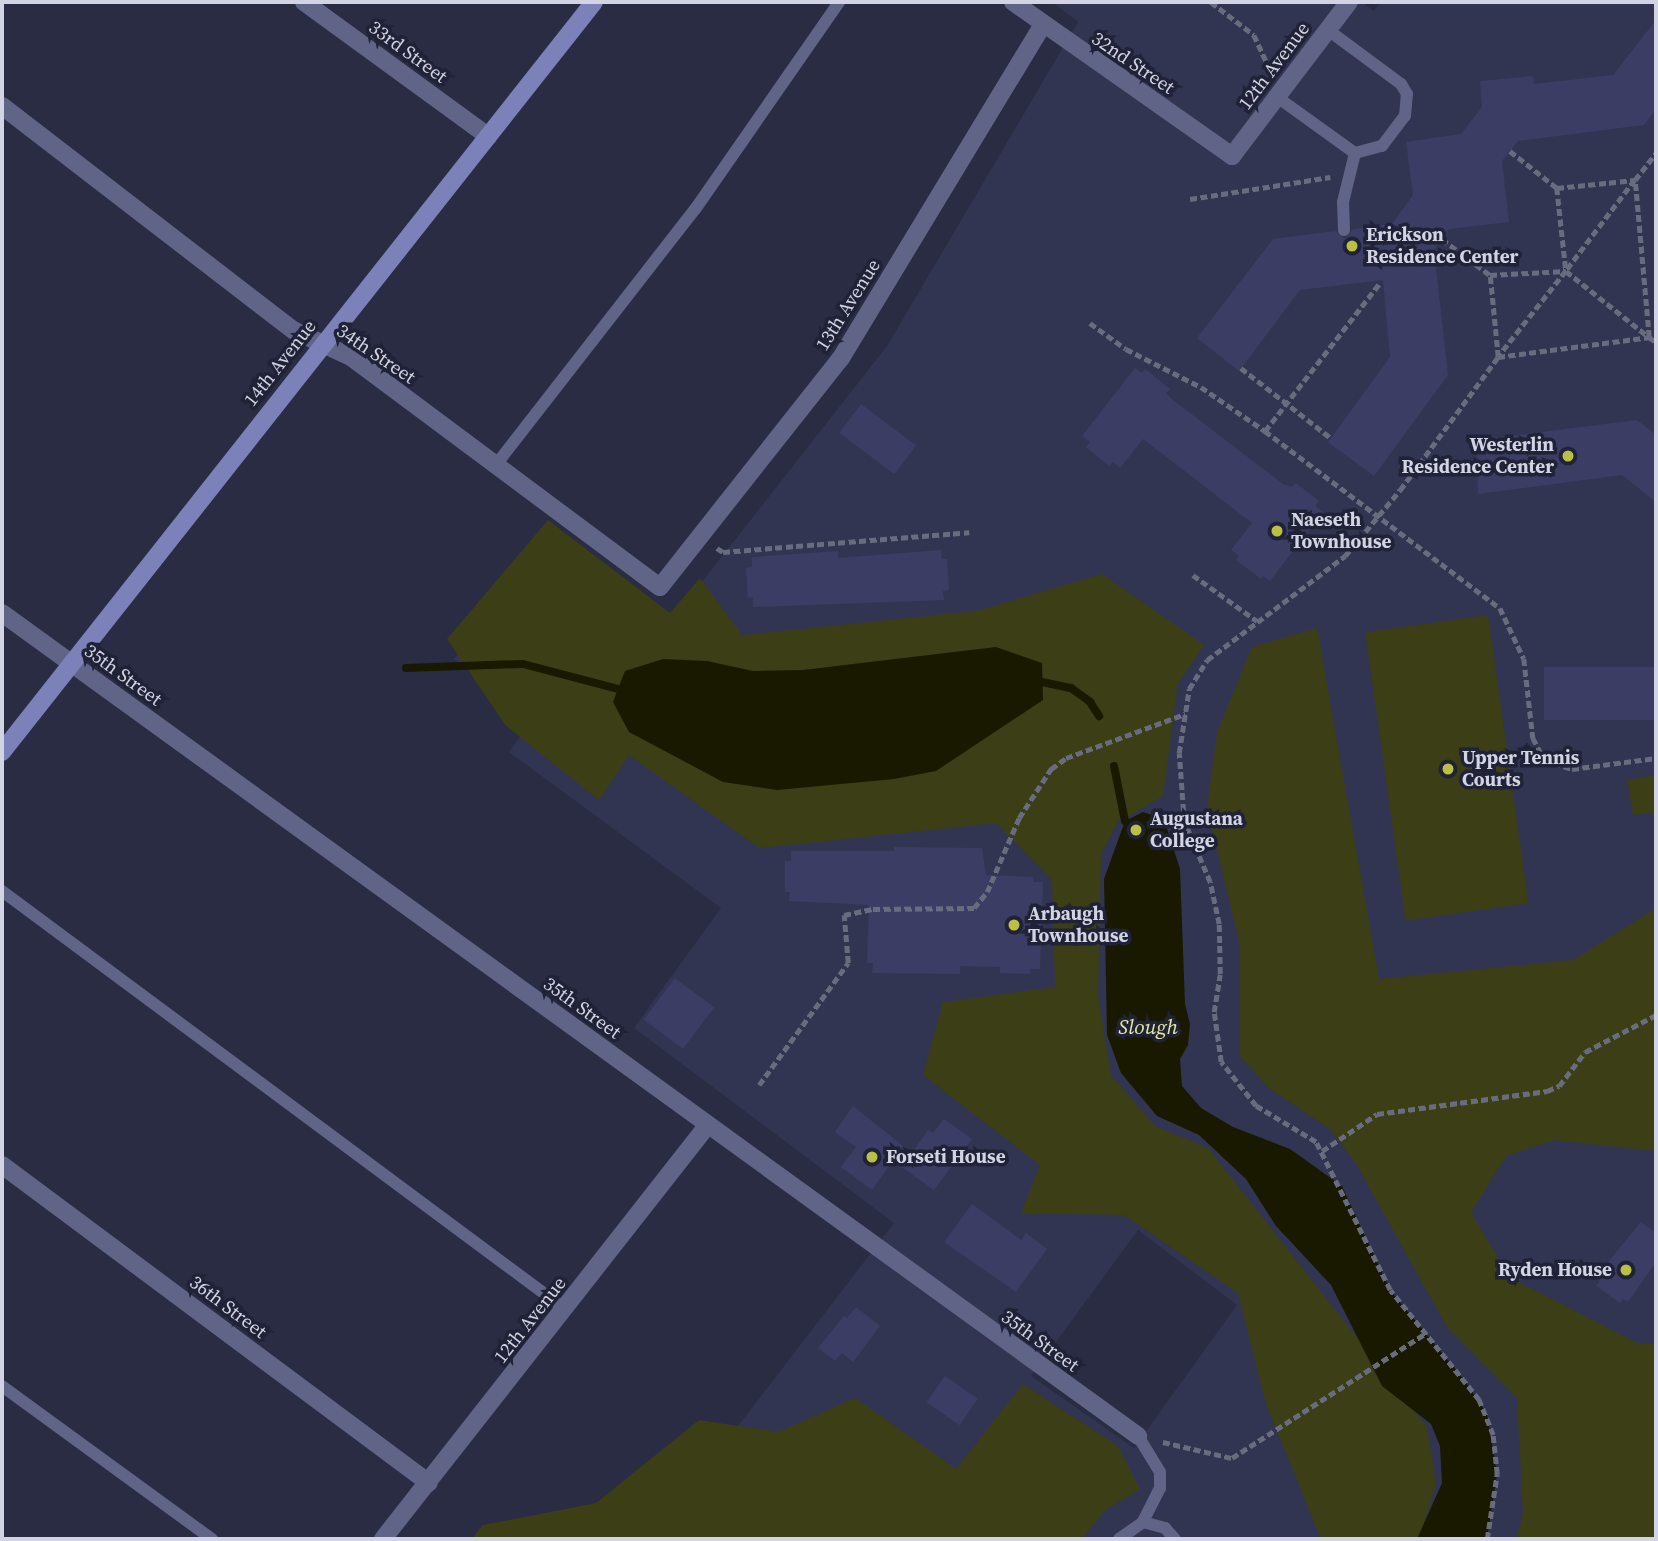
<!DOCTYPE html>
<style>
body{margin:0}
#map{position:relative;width:1658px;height:1541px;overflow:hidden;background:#292c42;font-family:"Source Serif 4",serif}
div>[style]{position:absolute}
.built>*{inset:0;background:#323551}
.green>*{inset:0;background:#3c3e16;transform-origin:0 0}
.water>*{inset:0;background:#191900}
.stream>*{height:8px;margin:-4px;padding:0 4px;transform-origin:4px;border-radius:4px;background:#191900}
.building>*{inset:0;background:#3b3d64;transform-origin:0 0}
.path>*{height:4.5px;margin-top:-2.25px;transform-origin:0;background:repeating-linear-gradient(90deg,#696c7f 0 7px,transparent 0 10.5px)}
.lane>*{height:12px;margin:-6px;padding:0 6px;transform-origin:6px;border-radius:6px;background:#606487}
.street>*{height:18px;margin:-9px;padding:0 9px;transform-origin:9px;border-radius:9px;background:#606487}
.secondary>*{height:18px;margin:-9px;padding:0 9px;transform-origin:9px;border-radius:9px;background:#7c81ba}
.dots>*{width:19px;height:19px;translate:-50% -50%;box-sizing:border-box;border:4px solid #202237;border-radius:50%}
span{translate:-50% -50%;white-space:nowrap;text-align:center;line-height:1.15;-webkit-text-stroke:7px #202237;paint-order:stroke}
.street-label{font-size:19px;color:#d2d4e3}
.poi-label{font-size:19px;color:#d2d4e3;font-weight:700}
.left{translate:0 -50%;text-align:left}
.right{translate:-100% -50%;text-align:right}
.water-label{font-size:21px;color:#e5e99f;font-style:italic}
.frame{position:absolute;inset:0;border:4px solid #d2d4e3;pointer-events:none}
</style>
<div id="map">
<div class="built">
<i style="clip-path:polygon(evenodd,1052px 2px,1362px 2px,1374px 11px,1381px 2px,1656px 2px,1656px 1539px,829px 1539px,715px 1456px,894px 1223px,634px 1028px,721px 908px,509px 752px,534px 718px,454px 659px,554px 529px,673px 619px,887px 346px,1078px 22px,1052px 2px,1138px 1230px,1237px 1305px,1134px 1448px,1031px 1376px,1138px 1230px)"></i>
</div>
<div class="green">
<i style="clip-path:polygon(548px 520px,670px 613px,700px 578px,742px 635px,976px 611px,1102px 574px,1204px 645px,1178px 683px,1163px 796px,1118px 822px,1101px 853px,1098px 995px,1111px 1075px,1155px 1126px,1208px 1148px,1427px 1427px,1436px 1484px,1419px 1539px,1321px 1539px,1266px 1404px,1238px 1293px,1124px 1215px,1021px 1213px,1040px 1165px,923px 1075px,943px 1002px,1055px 987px,1052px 880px,996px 823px,759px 848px,629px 755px,599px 800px,506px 726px,447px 639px)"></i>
<i style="left:1488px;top:615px;width:291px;height:124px;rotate:82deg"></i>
<i style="clip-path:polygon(1317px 628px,1379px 979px,1573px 960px,1656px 908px,1656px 1151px,1555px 1140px,1506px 1156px,1471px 1212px,1509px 1277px,1637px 1343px,1656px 1344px,1656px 1539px,1516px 1539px,1523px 1514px,1517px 1398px,1447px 1327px,1357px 1165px,1330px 1129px,1270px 1089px,1240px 1056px,1240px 946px,1207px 807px,1217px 732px,1252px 647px)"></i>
<i style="clip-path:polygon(1656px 775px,1656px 812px,1633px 815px,1627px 780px)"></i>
<i style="clip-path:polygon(1023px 1384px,1118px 1446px,1140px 1489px,1104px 1511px,1082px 1539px,471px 1539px,483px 1525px,596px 1503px,699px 1420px,778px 1432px,855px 1398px,956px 1469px)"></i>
</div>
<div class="water">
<i style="clip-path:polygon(996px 647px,1042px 663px,1043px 700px,936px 771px,894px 779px,777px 790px,723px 782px,629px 732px,613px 702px,625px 671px,663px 659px,707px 661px,753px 671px,803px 670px)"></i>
<i style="clip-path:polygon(1143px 812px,1164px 819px,1180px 869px,1185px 1004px,1190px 1024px,1188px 1045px,1180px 1059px,1182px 1086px,1201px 1108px,1233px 1127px,1290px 1149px,1342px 1186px,1390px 1290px,1465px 1381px,1487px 1414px,1497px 1474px,1487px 1539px,1417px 1539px,1442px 1483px,1440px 1446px,1431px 1424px,1382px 1386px,1331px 1285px,1276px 1226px,1246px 1179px,1199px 1135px,1157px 1116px,1121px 1073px,1107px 1035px,1104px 879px,1125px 821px)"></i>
</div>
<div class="stream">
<i style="left:406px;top:668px;width:117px;rotate:-2deg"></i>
<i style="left:523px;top:664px;width:98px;rotate:14.7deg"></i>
<i style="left:1042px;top:682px;width:30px;rotate:12deg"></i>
<i style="left:1071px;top:688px;width:24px;rotate:36deg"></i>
<i style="left:1090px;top:702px;width:17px;rotate:57deg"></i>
<i style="left:1114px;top:766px;width:56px;rotate:78.7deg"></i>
</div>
<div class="building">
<i style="clip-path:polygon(1656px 20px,1656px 109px,1644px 125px,1518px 141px,1502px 161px,1509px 222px,1449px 229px,1434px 250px,1448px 375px,1374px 476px,1328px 442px,1390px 357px,1383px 280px,1300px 290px,1239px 371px,1197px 338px,1273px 239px,1335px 231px,1345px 239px,1353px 229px,1392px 224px,1413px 195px,1406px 142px,1461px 134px,1482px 107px,1480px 81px,1533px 76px,1534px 84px,1613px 75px)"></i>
<i style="clip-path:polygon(1135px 368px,1142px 373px,1145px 369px,1170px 389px,1166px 393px,1173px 400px,1283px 484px,1292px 487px,1296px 483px,1319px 501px,1315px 506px,1323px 512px,1270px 581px,1263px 576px,1261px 579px,1236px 560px,1239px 556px,1231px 550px,1252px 523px,1143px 439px,1120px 468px,1113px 462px,1109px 466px,1086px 447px,1090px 442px,1082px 436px)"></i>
<i style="left:861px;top:404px;width:69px;height:36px;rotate:37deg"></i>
<i style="clip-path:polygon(1637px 420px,1656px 435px,1656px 502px,1622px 475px,1478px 494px,1477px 440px)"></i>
<i style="clip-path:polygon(941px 550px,942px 559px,947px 559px,949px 590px,943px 591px,944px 600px,753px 607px,753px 597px,748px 598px,746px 568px,752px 567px,752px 557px,838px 551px,838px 558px)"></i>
<i style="left:1656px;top:667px;width:53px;height:112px;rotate:90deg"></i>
<i style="clip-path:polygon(894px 847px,982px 848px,986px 875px,1033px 877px,1033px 882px,1043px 882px,1040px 969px,1030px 969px,1030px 974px,1000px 973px,1000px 967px,960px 966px,960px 974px,872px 973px,873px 963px,867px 963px,869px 905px,789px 901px,790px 892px,785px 892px,785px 861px,791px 861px,791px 851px,894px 851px)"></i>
<i style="left:675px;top:978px;width:49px;height:52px;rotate:37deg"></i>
<i style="clip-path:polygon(853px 1106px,903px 1146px,872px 1190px,841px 1167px,856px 1147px,835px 1132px)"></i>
<i style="clip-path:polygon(944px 1119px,972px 1139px,934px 1190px,902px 1167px,928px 1130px,933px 1133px)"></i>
<i style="clip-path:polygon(972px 1204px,1021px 1240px,1026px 1233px,1047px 1249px,1016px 1292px,944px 1242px)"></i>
<i style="clip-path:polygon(1641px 1222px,1656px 1233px,1656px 1262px,1628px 1302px,1623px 1298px,1620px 1303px,1596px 1286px,1600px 1281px,1595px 1278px)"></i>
<i style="clip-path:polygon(856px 1307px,880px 1326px,853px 1362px,842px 1353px,835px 1361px,818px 1348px,844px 1316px,847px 1318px)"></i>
<i style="left:945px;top:1376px;width:40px;height:32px;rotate:35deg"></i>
</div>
<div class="path">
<i style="left:1211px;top:2px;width:54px;rotate:37.5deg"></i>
<i style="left:1254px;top:35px;width:40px;rotate:65deg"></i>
<i style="left:1510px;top:151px;width:60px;rotate:38.2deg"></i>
<i style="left:1557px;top:188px;width:78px;rotate:-5.9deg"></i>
<i style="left:1635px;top:180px;width:34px;rotate:-52deg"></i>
<i style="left:1557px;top:188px;width:83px;rotate:83.8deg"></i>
<i style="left:1190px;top:199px;width:142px;rotate:-8.9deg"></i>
<i style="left:1442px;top:239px;width:60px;rotate:36.9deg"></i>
<i style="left:1090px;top:323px;width:44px;rotate:35.8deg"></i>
<i style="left:1126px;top:349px;width:84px;rotate:26.9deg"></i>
<i style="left:1201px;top:387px;width:78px;rotate:34.5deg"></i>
<i style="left:1265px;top:431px;width:294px;rotate:37deg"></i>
<i style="left:1500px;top:608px;width:56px;rotate:64.8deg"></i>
<i style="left:1524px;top:659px;width:80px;rotate:83.5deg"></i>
<i style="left:1533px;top:738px;width:24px;rotate:62deg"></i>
<i style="left:1544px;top:759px;width:30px;rotate:20deg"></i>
<i style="left:1572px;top:769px;width:85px;rotate:-7.5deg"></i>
<i style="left:1241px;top:368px;width:114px;rotate:37.9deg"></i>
<i style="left:1265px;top:431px;width:187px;rotate:-52.2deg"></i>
<i style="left:717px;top:548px;width:7px;rotate:34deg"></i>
<i style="left:723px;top:552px;width:247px;rotate:-4.6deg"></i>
<i style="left:1193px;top:575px;width:79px;rotate:35.7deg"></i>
<i style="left:759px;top:1085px;width:151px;rotate:-53.9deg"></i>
<i style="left:848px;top:963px;width:48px;rotate:-94.8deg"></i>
<i style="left:844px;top:915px;width:30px;rotate:-12deg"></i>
<i style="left:873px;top:909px;width:101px;rotate:-0.6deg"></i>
<i style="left:974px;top:908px;width:21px;rotate:-51deg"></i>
<i style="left:987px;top:892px;width:81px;rotate:-66.6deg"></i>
<i style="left:1019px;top:818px;width:59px;rotate:-56.9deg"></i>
<i style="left:1051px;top:769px;width:19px;rotate:-36deg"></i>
<i style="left:1066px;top:758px;width:127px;rotate:-20.3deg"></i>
<i style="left:1322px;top:1151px;width:66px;rotate:-33.9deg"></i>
<i style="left:1377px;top:1114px;width:172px;rotate:-7.7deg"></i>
<i style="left:1547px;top:1091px;width:13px;rotate:-23deg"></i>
<i style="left:1559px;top:1086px;width:43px;rotate:-52.6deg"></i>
<i style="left:1585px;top:1052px;width:80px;rotate:-27.5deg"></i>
<i style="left:1163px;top:1442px;width:71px;rotate:13.1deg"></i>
<i style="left:1232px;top:1458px;width:231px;rotate:-32.8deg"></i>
<i style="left:1487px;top:1539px;width:66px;rotate:-81.3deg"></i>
<i style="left:1497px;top:1474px;width:39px;rotate:-96deg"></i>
<i style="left:1493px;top:1435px;width:38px;rotate:-112deg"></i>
<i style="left:1479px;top:1400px;width:141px;rotate:-129deg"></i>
<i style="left:1390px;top:1290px;width:165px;rotate:-116.6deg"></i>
<i style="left:1316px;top:1142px;width:70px;rotate:-149deg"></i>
<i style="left:1256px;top:1106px;width:56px;rotate:-128.5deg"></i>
<i style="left:1221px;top:1062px;width:50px;rotate:-98deg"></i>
<i style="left:1214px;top:1012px;width:38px;rotate:-81deg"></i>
<i style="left:1220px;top:974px;width:50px;rotate:-91.1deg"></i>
<i style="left:1219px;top:924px;width:43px;rotate:-102.1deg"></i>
<i style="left:1210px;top:882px;width:66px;rotate:-113.1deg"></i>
<i style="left:1184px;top:821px;width:68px;rotate:-94.2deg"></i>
<i style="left:1179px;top:753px;width:65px;rotate:-81.1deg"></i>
<i style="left:1189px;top:689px;width:34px;rotate:-58deg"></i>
<i style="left:1207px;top:660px;width:173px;rotate:-37deg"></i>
<i style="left:1345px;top:556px;width:86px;rotate:-50.2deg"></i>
<i style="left:1400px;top:490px;width:165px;rotate:-53.6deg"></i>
<i style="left:1498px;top:357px;width:152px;rotate:-7.5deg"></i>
<i style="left:1649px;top:337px;width:158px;rotate:-95.1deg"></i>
<i style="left:1635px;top:180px;width:114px;rotate:127.2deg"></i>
<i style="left:1566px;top:271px;width:110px;rotate:128.3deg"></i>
<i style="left:1498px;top:357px;width:82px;rotate:-95.6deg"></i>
<i style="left:1490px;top:275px;width:76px;rotate:-3deg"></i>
<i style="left:1566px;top:271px;width:106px;rotate:38.5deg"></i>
<i style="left:1649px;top:337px;width:9px;rotate:36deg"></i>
</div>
<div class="lane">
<i style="left:1277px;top:97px;width:96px;rotate:35.7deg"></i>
<i style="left:1355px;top:153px;width:28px;rotate:-15deg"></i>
<i style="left:1382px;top:146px;width:38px;rotate:-53deg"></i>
<i style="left:1405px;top:116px;width:22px;rotate:-85deg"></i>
<i style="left:1407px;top:94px;width:12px;rotate:-121deg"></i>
<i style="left:1401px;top:84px;width:91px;rotate:-143.5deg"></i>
<i style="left:1344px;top:230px;width:28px;rotate:-92deg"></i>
<i style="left:1343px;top:202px;width:50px;rotate:-76.2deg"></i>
<i style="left:495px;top:466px;width:327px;rotate:-52.1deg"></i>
<i style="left:696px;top:208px;width:251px;rotate:-55.2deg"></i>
<i style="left:2px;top:891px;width:701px;rotate:36.59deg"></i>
<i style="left:2px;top:1386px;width:260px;rotate:36.1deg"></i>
<i style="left:1138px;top:1436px;width:42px;rotate:58.6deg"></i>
<i style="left:1160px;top:1472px;width:16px;rotate:90deg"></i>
<i style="left:1160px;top:1488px;width:38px;rotate:117deg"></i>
<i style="left:1119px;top:1539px;width:29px;rotate:-35deg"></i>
<i style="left:1143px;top:1522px;width:23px;rotate:15deg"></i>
<i style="left:1165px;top:1528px;width:15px;rotate:48deg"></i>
</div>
<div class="street">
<i style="left:304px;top:2px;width:228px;rotate:36.1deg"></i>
<i style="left:1013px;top:2px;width:268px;rotate:35.1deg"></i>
<i style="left:1232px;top:156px;width:193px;rotate:-52.8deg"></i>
<i style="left:2px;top:106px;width:367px;rotate:37.6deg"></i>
<i style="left:293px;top:330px;width:64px;rotate:25deg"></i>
<i style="left:351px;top:357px;width:385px;rotate:36.7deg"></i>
<i style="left:660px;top:587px;width:292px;rotate:-51.7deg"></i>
<i style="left:841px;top:358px;width:389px;rotate:-58.8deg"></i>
<i style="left:2px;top:613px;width:1403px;rotate:35.92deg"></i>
<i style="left:2px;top:1165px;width:532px;rotate:36.68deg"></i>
<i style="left:383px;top:1539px;width:525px;rotate:-51.89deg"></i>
</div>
<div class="secondary">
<i style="left:2px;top:752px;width:955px;rotate:-51.71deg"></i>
</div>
<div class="dots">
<i style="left:1352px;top:246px;background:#bbc044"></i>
<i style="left:1568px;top:456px;background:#bbc044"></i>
<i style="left:1277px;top:531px;background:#bbc044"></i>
<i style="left:1448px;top:769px;background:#bbc044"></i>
<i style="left:1136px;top:830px;background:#bbc044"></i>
<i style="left:1014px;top:925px;background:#bbc044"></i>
<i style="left:872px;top:1157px;background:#bbc044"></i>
<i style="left:1626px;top:1270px;background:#bbc044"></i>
</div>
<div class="street-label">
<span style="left:408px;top:52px;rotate:36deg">33rd Street</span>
<span style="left:1133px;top:63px;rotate:34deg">32nd Street</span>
<span style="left:1274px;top:66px;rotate:-53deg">12th Avenue</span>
<span style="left:848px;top:305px;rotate:-58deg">13th Avenue</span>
<span style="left:376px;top:354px;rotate:34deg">34th Street</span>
<span style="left:280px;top:363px;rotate:-52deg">14th Avenue</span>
<span style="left:123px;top:675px;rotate:36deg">35th Street</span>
<span style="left:582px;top:1008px;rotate:36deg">35th Street</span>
<span style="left:228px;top:1307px;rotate:37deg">36th Street</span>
<span style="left:530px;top:1320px;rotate:-52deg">12th Avenue</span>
<span style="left:1040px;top:1341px;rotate:36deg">35th Street</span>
</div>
<div class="poi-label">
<span class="left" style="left:1366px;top:246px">Erickson<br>Residence Center</span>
<span class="right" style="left:1554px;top:456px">Westerlin<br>Residence Center</span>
<span class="left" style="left:1291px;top:531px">Naeseth<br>Townhouse</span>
<span class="left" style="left:1462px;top:769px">Upper Tennis<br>Courts</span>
<span class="left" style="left:1150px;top:830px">Augustana<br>College</span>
<span class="left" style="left:1028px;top:925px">Arbaugh<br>Townhouse</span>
<span class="left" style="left:886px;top:1157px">Forseti House</span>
<span class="right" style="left:1612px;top:1270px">Ryden House</span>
</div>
<div class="water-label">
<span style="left:1148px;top:1027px">Slough</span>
</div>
<div class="frame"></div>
</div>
